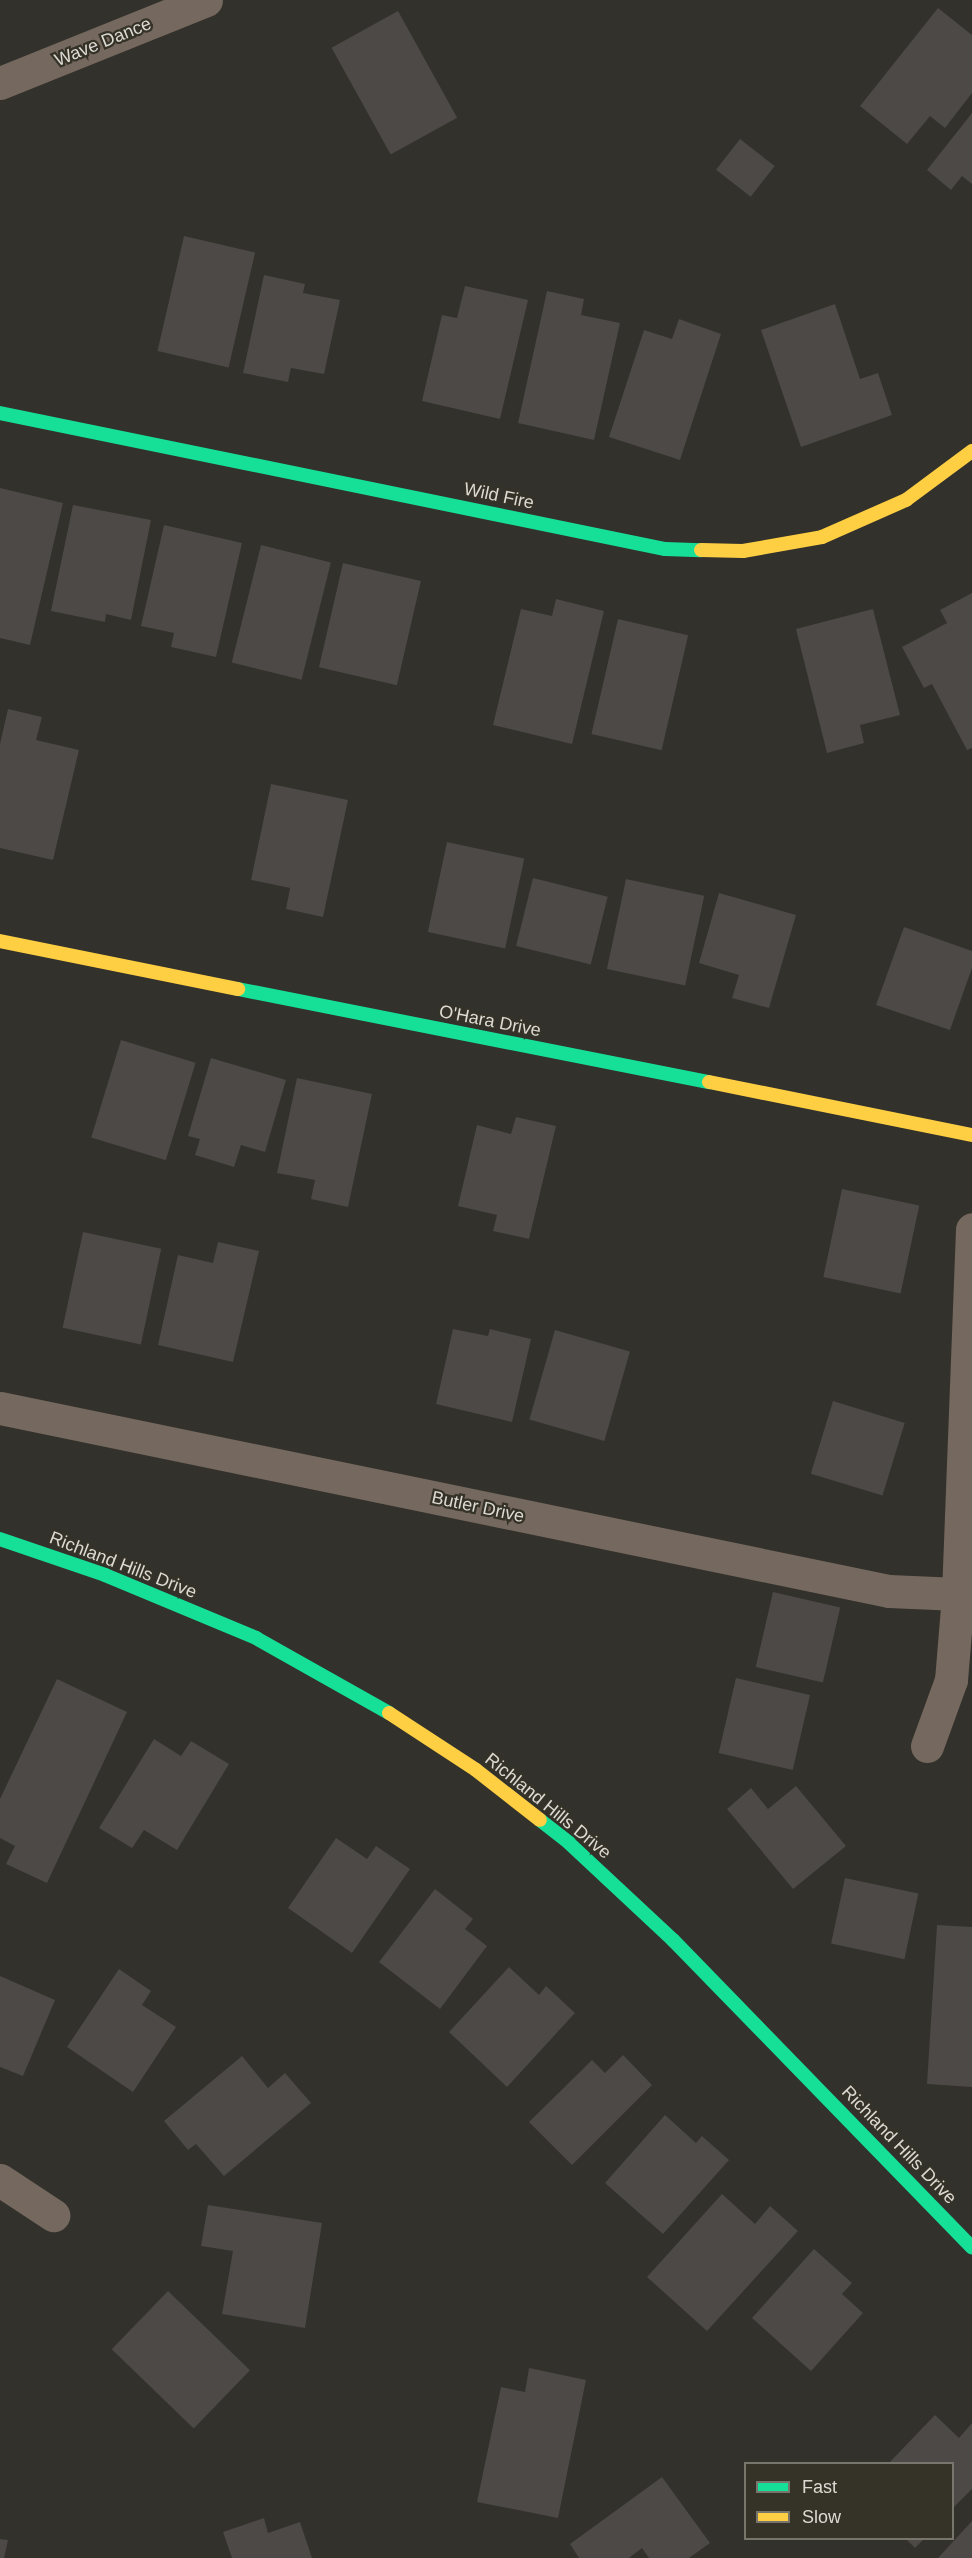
<!DOCTYPE html>
<style>
body{margin:0}
#map{position:relative;width:972px;height:2558px;overflow:hidden;background:#32312b;font-family:Helvetica,sans-serif}
div>[style]{position:absolute}
.building>*{inset:0;background:#4c4946;transform-origin:0 0}
.street>*{height:33px;margin:-16.5px;padding:0 16.5px;transform-origin:16.5px;border-radius:16.5px;background:#75685e}
.fast>*{height:14px;margin:-7px;padding:0 7px;transform-origin:7px;border-radius:7px;background:#16e098}
.slow>*{height:14px;margin:-7px;padding:0 7px;transform-origin:7px;border-radius:7px;background:#ffcf43}
span{translate:-50% -50%;white-space:nowrap;text-align:center;line-height:1.15;-webkit-text-stroke:4.5px #353228;paint-order:stroke}
.street-label{font-size:18px;color:#dddad4}
.legend{position:absolute;left:744px;top:2462px;width:210px;height:78px;box-sizing:border-box;background:#353228;border:2px solid #78756d;margin:0;padding:8px 10px;list-style:none;font-size:18px;color:#dddad4}
.legend li{display:flex;align-items:center;gap:12px;height:30px}
.legend b{width:30px;border:2px solid #78756d}
</style>
<div id="map">
<div class="building">
<i style="clip-path:polygon(938px 8px,972px 35px,972px 93px,945px 128px,930px 116px,907px 144px,860px 106px)"></i>
<i style="left:398px;top:11px;width:122px;height:76px;rotate:61deg"></i>
<i style="clip-path:polygon(972px 113px,972px 184px,962px 176px,951px 190px,927px 170px)"></i>
<i style="left:740px;top:139px;width:44px;height:39px;rotate:38deg"></i>
<i style="left:184px;top:236px;width:73px;height:118px;rotate:13deg"></i>
<i style="clip-path:polygon(264px 275px,305px 284px,303px 293px,340px 300px,324px 374px,291px 368px,288px 382px,243px 373px)"></i>
<i style="clip-path:polygon(465px 286px,528px 300px,500px 419px,422px 401px,442px 315px,457px 318px)"></i>
<i style="clip-path:polygon(547px 291px,584px 299px,581px 315px,620px 323px,594px 440px,518px 423px)"></i>
<i style="clip-path:polygon(835px 304px,860px 379px,878px 373px,892px 415px,801px 447px,761px 330px)"></i>
<i style="clip-path:polygon(679px 319px,721px 334px,680px 460px,609px 437px,644px 330px,672px 339px)"></i>
<i style="clip-path:polygon(0 488px,63px 503px,30px 645px,0 638px)"></i>
<i style="clip-path:polygon(73px 505px,151px 520px,131px 620px,106px 614px,105px 622px,51px 611px)"></i>
<i style="clip-path:polygon(164px 525px,242px 543px,216px 657px,171px 647px,174px 633px,141px 626px)"></i>
<i style="left:261px;top:545px;width:72px;height:121px;rotate:14deg"></i>
<i style="left:343px;top:563px;width:80px;height:107px;rotate:13deg"></i>
<i style="clip-path:polygon(972px 593px,972px 748px,967px 750px,932px 684px,924px 688px,902px 647px,947px 623px,940px 610px)"></i>
<i style="clip-path:polygon(556px 599px,604px 611px,572px 744px,493px 725px,521px 609px,552px 616px)"></i>
<i style="clip-path:polygon(873px 609px,900px 715px,860px 725px,864px 743px,827px 753px,796px 629px)"></i>
<i style="left:618px;top:619px;width:72px;height:118px;rotate:13deg"></i>
<i style="clip-path:polygon(8px 709px,42px 717px,36px 740px,79px 750px,53px 860px,0 848px,0 744px)"></i>
<i style="clip-path:polygon(271px 784px,348px 800px,323px 917px,286px 909px,290px 888px,251px 880px)"></i>
<i style="left:447px;top:842px;width:79px;height:92px;rotate:12deg"></i>
<i style="left:533px;top:878px;width:77px;height:70px;rotate:14deg"></i>
<i style="left:626px;top:879px;width:80px;height:92px;rotate:12deg"></i>
<i style="clip-path:polygon(719px 893px,796px 915px,769px 1008px,732px 998px,739px 975px,699px 963px)"></i>
<i style="clip-path:polygon(904px 927px,972px 951px,972px 968px,950px 1030px,876px 1005px)"></i>
<i style="left:121px;top:1040px;width:78px;height:102px;rotate:17deg"></i>
<i style="clip-path:polygon(211px 1058px,286px 1080px,265px 1152px,241px 1145px,234px 1167px,195px 1155px,200px 1139px,188px 1136px)"></i>
<i style="clip-path:polygon(297px 1078px,372px 1094px,348px 1207px,311px 1199px,315px 1180px,277px 1173px)"></i>
<i style="clip-path:polygon(516px 1117px,556px 1126px,529px 1239px,493px 1231px,497px 1215px,458px 1206px,477px 1125px,511px 1134px)"></i>
<i style="left:842px;top:1189px;width:79px;height:90px;rotate:12deg"></i>
<i style="left:83px;top:1232px;width:80px;height:98px;rotate:12deg"></i>
<i style="clip-path:polygon(218px 1242px,259px 1251px,233px 1362px,158px 1345px,178px 1255px,213px 1263px)"></i>
<i style="clip-path:polygon(453px 1329px,488px 1336px,490px 1329px,531px 1339px,512px 1422px,436px 1404px)"></i>
<i style="left:555px;top:1330px;width:78px;height:93px;rotate:16deg"></i>
<i style="left:833px;top:1401px;width:75px;height:76px;rotate:17deg"></i>
<i style="left:773px;top:1592px;width:69px;height:77px;rotate:13deg"></i>
<i style="left:736px;top:1678px;width:76px;height:77px;rotate:13deg"></i>
<i style="clip-path:polygon(57px 1679px,127px 1712px,47px 1883px,6px 1864px,15px 1846px,0 1838px,0 1799px)"></i>
<i style="clip-path:polygon(154px 1739px,181px 1756px,191px 1741px,229px 1764px,177px 1850px,144px 1830px,132px 1848px,99px 1828px)"></i>
<i style="clip-path:polygon(796px 1786px,846px 1846px,793px 1889px,727px 1809px,751px 1788px,768px 1809px)"></i>
<i style="clip-path:polygon(336px 1838px,367px 1859px,376px 1846px,410px 1869px,352px 1953px,288px 1908px)"></i>
<i style="left:845px;top:1878px;width:75px;height:67px;rotate:12deg"></i>
<i style="clip-path:polygon(435px 1889px,473px 1919px,465px 1929px,487px 1946px,440px 2009px,379px 1962px)"></i>
<i style="clip-path:polygon(937px 1925px,972px 1927px,972px 2087px,927px 2084px)"></i>
<i style="clip-path:polygon(509px 1967px,539px 1995px,546px 1986px,575px 2013px,507px 2087px,449px 2032px)"></i>
<i style="clip-path:polygon(119px 1969px,151px 1991px,142px 2005px,176px 2027px,133px 2092px,67px 2047px)"></i>
<i style="clip-path:polygon(0 1976px,55px 2000px,23px 2076px,0 2067px)"></i>
<i style="clip-path:polygon(623px 2055px,652px 2085px,572px 2165px,529px 2122px,592px 2060px,605px 2073px)"></i>
<i style="clip-path:polygon(242px 2056px,268px 2088px,285px 2073px,311px 2103px,224px 2176px,196px 2144px,188px 2150px,164px 2121px)"></i>
<i style="clip-path:polygon(665px 2115px,696px 2143px,702px 2136px,729px 2160px,663px 2234px,605px 2183px)"></i>
<i style="clip-path:polygon(722px 2194px,755px 2224px,770px 2206px,798px 2231px,707px 2331px,647px 2277px)"></i>
<i style="clip-path:polygon(208px 2205px,322px 2223px,305px 2328px,222px 2314px,233px 2251px,201px 2246px)"></i>
<i style="clip-path:polygon(814px 2249px,852px 2283px,842px 2294px,863px 2313px,811px 2371px,752px 2318px)"></i>
<i style="left:168px;top:2291px;width:114px;height:81px;rotate:44deg"></i>
<i style="clip-path:polygon(529px 2368px,586px 2380px,558px 2518px,477px 2502px,501px 2387px,525px 2392px)"></i>
<i style="clip-path:polygon(935px 2415px,959px 2438px,972px 2423px,972px 2489px,952px 2509px,952px 2464px,888px 2464px)"></i>
<i style="clip-path:polygon(662px 2477px,710px 2543px,689px 2558px,649px 2558px,642px 2548px,629px 2558px,579px 2558px,570px 2544px)"></i>
<i style="clip-path:polygon(264px 2518px,268px 2533px,300px 2522px,312px 2558px,232px 2558px,223px 2532px)"></i>
<i style="clip-path:polygon(972px 2521px,972px 2558px,938px 2558px)"></i>
<i style="clip-path:polygon(905px 2538px,925px 2538px,915px 2548px)"></i>
<i style="clip-path:polygon(0 2539px,8px 2540px,4px 2558px,0 2558px)"></i>
</div>
<div class="street">
<i style="left:0;top:83px;width:222px;rotate:-21.9deg"></i>
<i style="left:0;top:1408px;width:908px;rotate:11.63deg"></i>
<i style="left:889px;top:1591px;width:69px;rotate:2.5deg"></i>
<i style="left:927px;top:1746px;width:70px;rotate:-70deg"></i>
<i style="left:951px;top:1680px;width:86px;rotate:-85.3deg"></i>
<i style="left:958px;top:1594px;width:365px;rotate:-87.8deg"></i>
<i style="left:0;top:2180px;width:64px;rotate:33.4deg"></i>
</div>
<div class="fast">
<i style="left:0;top:413px;width:679px;rotate:11.56deg"></i>
<i style="left:665px;top:549px;width:36px;rotate:2deg"></i>
<i style="left:238px;top:989px;width:480px;rotate:11.2deg"></i>
<i style="left:0;top:1539px;width:111px;rotate:18.9deg"></i>
<i style="left:105px;top:1575px;width:164px;rotate:22.6deg"></i>
<i style="left:256px;top:1638px;width:153px;rotate:29.4deg"></i>
<i style="left:540px;top:1820px;width:37px;rotate:38deg"></i>
<i style="left:569px;top:1843px;width:142px;rotate:43deg"></i>
<i style="left:673px;top:1940px;width:429px;rotate:45.8deg"></i>
</div>
<div class="slow">
<i style="left:701px;top:550px;width:42px;rotate:1.4deg"></i>
<i style="left:743px;top:551px;width:80px;rotate:-10deg"></i>
<i style="left:822px;top:537px;width:92px;rotate:-23.8deg"></i>
<i style="left:906px;top:500px;width:82px;rotate:-36.6deg"></i>
<i style="left:0;top:941px;width:243px;rotate:11.4deg"></i>
<i style="left:709px;top:1082px;width:268px;rotate:11.4deg"></i>
<i style="left:389px;top:1713px;width:104px;rotate:33.2deg"></i>
<i style="left:476px;top:1770px;width:81px;rotate:38deg"></i>
</div>
<div class="street-label">
<span style="left:103px;top:42px;rotate:-22deg">Wave Dance</span>
<span style="left:499px;top:496px;rotate:12deg">Wild Fire</span>
<span style="left:490px;top:1021px;rotate:11deg">O'Hara Drive</span>
<span style="left:478px;top:1507px;rotate:12deg">Butler Drive</span>
<span style="left:123px;top:1565px;rotate:21deg">Richland Hills Drive</span>
<span style="left:548px;top:1806px;rotate:39deg">Richland Hills Drive</span>
<span style="left:899px;top:2145px;rotate:46deg">Richland Hills Drive</span>
</div>
<ul class="legend">
<li><b style="height:8px;background:#16e098"></b>Fast</li>
<li><b style="height:8px;background:#ffcf43"></b>Slow</li>
</ul>
</div>
